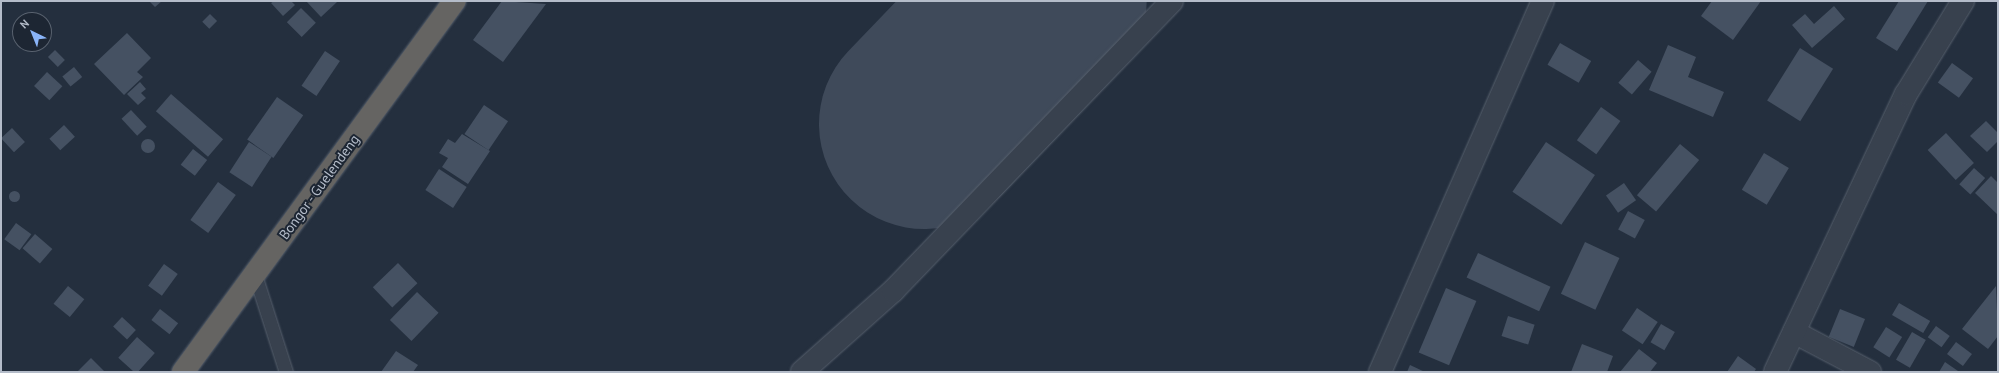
<!DOCTYPE html>
<style>
body{margin:0}
#map{position:relative;width:1999px;height:373px;overflow:hidden;background:#242f3e;font-family:"PT Sans",sans-serif}
div>[style]{position:absolute}
.runway>*{height:210px;margin:-105px;padding:0 105px;transform-origin:105px;border-radius:105px;background:#3f4a5a}
.building>*{inset:0;background:#455162;transform-origin:0 0}
.round{border-radius:50%}
.roads{filter:drop-shadow(0 0 1px #565f6c) drop-shadow(0 0 1px #565f6c)}
.service>*{height:13px;margin:-6.5px;padding:0 6.5px;transform-origin:6.5px;border-radius:6.5px;background:#38414e}
.minor>*{height:22px;margin:-11px;padding:0 11px;transform-origin:11px;border-radius:11px;background:#38414e}
.trunk>*{height:22px;margin:-11px;padding:0 11px;transform-origin:11px;border-radius:11px;background:#656462}
span{translate:-50% -50%;white-space:nowrap;text-align:center;line-height:1.15;-webkit-text-stroke:4px #1d2633;paint-order:stroke}
.street-label{font-size:14px;color:#b4bcc9}
.frame{position:absolute;inset:0;border:2px solid #b4bcc9;pointer-events:none}
.north{position:absolute;left:12px;top:12px;width:40px;height:40px;box-sizing:border-box;background:#1d2633;border:1px solid #59626f;border-radius:50%;rotate:317deg;font-size:11px;font-weight:700;line-height:16px;text-align:center;color:#b4bcc9}
.north::after{content:'';display:block;margin:auto;width:14px;height:18px;background:#8ab4f8;clip-path:polygon(50% 0,100% 100%,50% 72%,0 100%)}
</style>
<div id="map">
<div class="runway">
<i style="left:924px;top:124px;width:170px;rotate:-46.2deg"></i>
</div>
<div class="building">
<i style="clip-path:polygon(149px 1px,162px 1px,155px 7px)"></i>
<i style="clip-path:polygon(274px 1px,291px 1px,295px 5px,283px 16px,271px 3px)"></i>
<i style="clip-path:polygon(306px 1px,335px 1px,337px 2px,321px 17px)"></i>
<i style="clip-path:polygon(502px 1px,546px 4px,503px 62px,473px 40px)"></i>
<i style="clip-path:polygon(1712px 1px,1761px 1px,1733px 40px,1701px 16px)"></i>
<i style="clip-path:polygon(1899px 1px,1928px 1px,1897px 51px,1876px 38px)"></i>
<i style="clip-path:polygon(1834px 6px,1845px 19px,1812px 48px,1792px 25px,1805px 14px,1814px 24px)"></i>
<i style="left:301px;top:8px;width:21px;height:20px;rotate:45deg"></i>
<i style="left:210px;top:14px;width:10px;height:11px;rotate:45deg"></i>
<i style="clip-path:polygon(127px 33px,151px 58px,137px 72px,143px 77px,124px 95px,94px 64px)"></i>
<i style="left:1560px;top:43px;width:36px;height:25px;rotate:30deg"></i>
<i style="clip-path:polygon(1668px 45px,1696px 57px,1688px 77px,1724px 92px,1713px 117px,1649px 90px)"></i>
<i style="left:1800px;top:48px;width:39px;height:62px;rotate:32deg"></i>
<i style="left:55px;top:50px;width:14px;height:10px;rotate:45deg"></i>
<i style="left:325px;top:51px;width:18px;height:42px;rotate:34deg"></i>
<i style="left:1638px;top:60px;width:18px;height:30px;rotate:41deg"></i>
<i style="left:1952px;top:63px;width:26px;height:24px;rotate:36deg"></i>
<i style="left:74px;top:67px;width:13px;height:15px;rotate:51deg"></i>
<i style="left:47px;top:72px;width:21px;height:19px;rotate:43deg"></i>
<i style="clip-path:polygon(140px 82px,146px 89px,141px 93px,146px 98px,138px 105px,127px 94px)"></i>
<i style="left:171px;top:94px;width:69px;height:23px;rotate:41deg"></i>
<i style="left:277px;top:97px;width:32px;height:52px;rotate:35deg"></i>
<i style="left:484px;top:105px;width:29px;height:35px;rotate:34deg"></i>
<i style="left:1601px;top:107px;width:24px;height:41px;rotate:36deg"></i>
<i style="left:131px;top:110px;width:23px;height:13px;rotate:47deg"></i>
<i style="clip-path:polygon(1986px 121px,1998px 133px,1998px 141px,1987px 152px,1970px 136px)"></i>
<i style="left:64px;top:125px;width:16px;height:20px;rotate:47deg"></i>
<i style="left:12px;top:128px;width:19px;height:15px;rotate:47deg"></i>
<i style="left:1946px;top:133px;width:41px;height:25px;rotate:47deg"></i>
<i style="clip-path:polygon(462px 134px,490px 151px,468px 184px,442px 167px,448px 158px,439px 153px,448px 139px,455px 143px)"></i>
<i class="round" style="left:141px;top:139px;width:14px;height:14px"></i>
<i style="left:249px;top:142px;width:27px;height:36px;rotate:33deg"></i>
<i style="left:1546px;top:142px;width:59px;height:60px;rotate:34deg"></i>
<i style="left:1680px;top:144px;width:25px;height:67px;rotate:40deg"></i>
<i style="left:193px;top:149px;width:18px;height:20px;rotate:38deg"></i>
<i style="left:1764px;top:153px;width:29px;height:43px;rotate:31deg"></i>
<i style="left:1974px;top:168px;width:15px;height:22px;rotate:42deg"></i>
<i style="left:439px;top:169px;width:33px;height:25px;rotate:33deg"></i>
<i style="clip-path:polygon(1991px 176px,1998px 183px,1998px 215px,1975px 193px)"></i>
<i style="left:218px;top:182px;width:22px;height:47px;rotate:36deg"></i>
<i style="left:1624px;top:183px;width:21px;height:22px;rotate:55deg"></i>
<i class="round" style="left:8.5px;top:190.5px;width:11px;height:11px"></i>
<i style="left:1628px;top:211px;width:19px;height:21px;rotate:28deg"></i>
<i style="left:16px;top:223px;width:19px;height:20px;rotate:36deg"></i>
<i style="left:35px;top:234px;width:23px;height:19px;rotate:41deg"></i>
<i style="left:1585px;top:242px;width:38px;height:57px;rotate:25deg"></i>
<i style="left:1478px;top:253px;width:80px;height:27px;rotate:25deg"></i>
<i style="left:398px;top:263px;width:28px;height:35px;rotate:46deg"></i>
<i style="left:164px;top:264px;width:17px;height:27px;rotate:36deg"></i>
<i style="left:68px;top:286px;width:21px;height:23px;rotate:39deg"></i>
<i style="clip-path:polygon(1996px 286px,1998px 336px,1988px 349px,1962px 329px)"></i>
<i style="left:1446px;top:288px;width:33px;height:70px;rotate:23deg"></i>
<i style="left:417px;top:292px;width:30px;height:39px;rotate:44deg"></i>
<i style="left:1899px;top:303px;width:36px;height:14px;rotate:30deg"></i>
<i style="left:1637px;top:308px;width:25px;height:27px;rotate:34deg"></i>
<i style="left:160px;top:309px;width:23px;height:14px;rotate:38deg"></i>
<i style="left:1840px;top:309px;width:27px;height:30px;rotate:22deg"></i>
<i style="left:1508px;top:316px;width:28px;height:21px;rotate:18deg"></i>
<i style="left:122px;top:317px;width:19px;height:13px;rotate:43deg"></i>
<i style="left:1661px;top:324px;width:16px;height:21px;rotate:30deg"></i>
<i style="left:1936px;top:326px;width:17px;height:14px;rotate:36deg"></i>
<i style="left:1886px;top:327px;width:19px;height:24px;rotate:32deg"></i>
<i style="left:1912px;top:332px;width:16px;height:32px;rotate:30deg"></i>
<i style="left:137px;top:337px;width:24px;height:28px;rotate:42deg"></i>
<i style="left:1956px;top:342px;width:20px;height:15px;rotate:37deg"></i>
<i style="clip-path:polygon(1582px 344px,1613px 356px,1607px 372px,1571px 372px)"></i>
<i style="clip-path:polygon(1639px 349px,1657px 363px,1650px 372px,1620px 372px)"></i>
<i style="clip-path:polygon(396px 351px,418px 365px,413px 372px,381px 372px)"></i>
<i style="clip-path:polygon(1738px 356px,1756px 369px,1754px 372px,1727px 372px)"></i>
<i style="clip-path:polygon(91px 358px,105px 372px,77px 372px)"></i>
<i style="clip-path:polygon(1945px 362px,1958px 371px,1958px 372px,1939px 372px)"></i>
<i style="clip-path:polygon(1410px 365px,1425px 372px,1407px 372px)"></i>
</div>
<div class="roads">
<div class="service">
<i style="left:255px;top:275px;width:102px;rotate:72.3deg"></i>
</div>
<div class="minor">
<i style="left:1794px;top:332px;width:86px;rotate:27.8deg"></i>
<i style="left:802px;top:372px;width:122px;rotate:-41.7deg"></i>
<i style="left:893px;top:291px;width:402px;rotate:-46.1deg"></i>
<i style="left:1380px;top:372px;width:405px;rotate:-66.3deg"></i>
<i style="left:1775px;top:372px;width:307px;rotate:-64.8deg"></i>
<i style="left:1906px;top:94px;width:109px;rotate:-58.5deg"></i>
</div>
<div class="trunk">
<i style="left:183px;top:372px;width:460px;rotate:-53.8deg"></i>
</div>
</div>
<div class="street-label">
<span style="left:319px;top:187px;rotate:-54deg">Bongor - Guelendeng</span>
</div>
<div class="frame"></div>
<div class="north">N</div>
</div>
